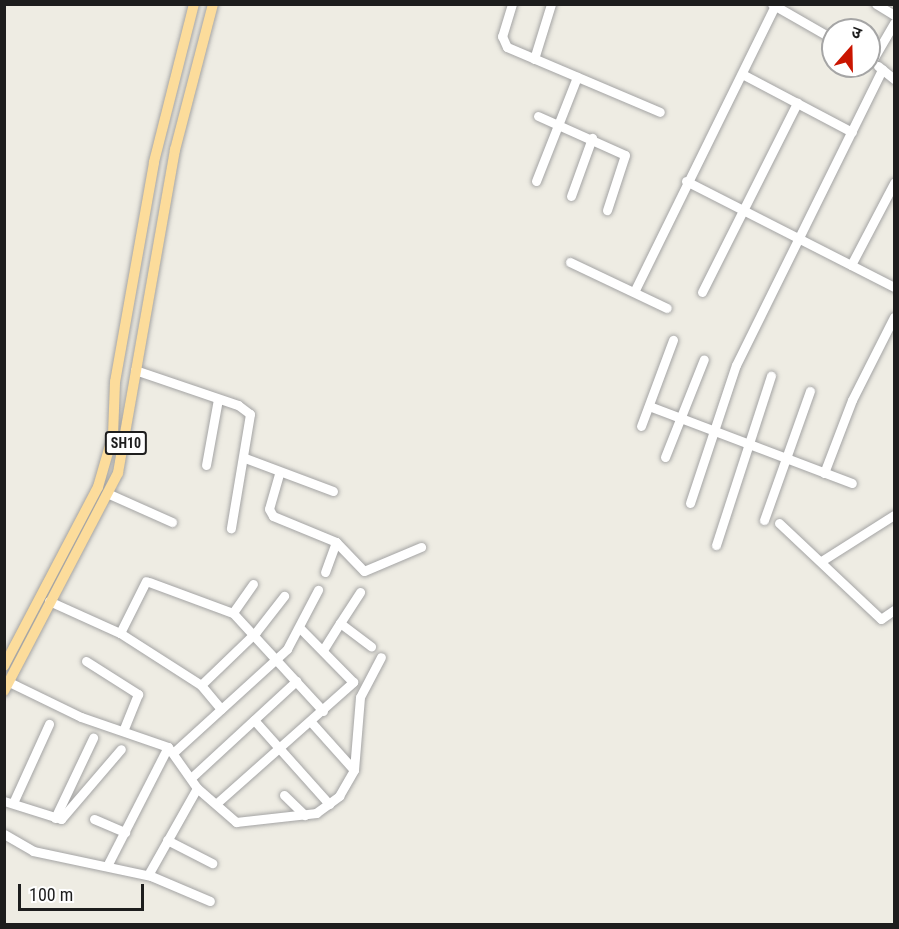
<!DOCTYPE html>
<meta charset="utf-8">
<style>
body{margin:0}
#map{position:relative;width:899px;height:929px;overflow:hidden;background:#eeece3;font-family:"Roboto Condensed","Noto Sans Devanagari",sans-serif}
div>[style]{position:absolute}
.roads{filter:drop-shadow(0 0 2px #a4a4a4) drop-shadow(0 0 2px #a4a4a4)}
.minor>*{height:9px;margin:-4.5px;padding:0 4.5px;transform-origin:4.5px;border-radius:4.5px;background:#fff}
.major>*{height:10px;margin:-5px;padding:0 5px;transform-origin:5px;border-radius:5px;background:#fcdc9b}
span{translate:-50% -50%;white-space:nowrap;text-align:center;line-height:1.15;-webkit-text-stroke:4.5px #fff;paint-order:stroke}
.shield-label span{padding:2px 4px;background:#fff;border:2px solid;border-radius:4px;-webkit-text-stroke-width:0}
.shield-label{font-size:14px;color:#1d1d1d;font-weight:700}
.frame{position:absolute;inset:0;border:6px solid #1d1d1d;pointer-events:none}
.north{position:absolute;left:821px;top:18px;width:60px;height:60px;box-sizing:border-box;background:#fff;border:2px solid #a5a5a5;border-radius:50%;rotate:20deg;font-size:16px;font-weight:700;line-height:24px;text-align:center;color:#1d1d1d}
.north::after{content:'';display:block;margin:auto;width:21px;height:27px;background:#ca1500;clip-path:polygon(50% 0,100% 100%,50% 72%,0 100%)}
.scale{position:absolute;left:18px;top:884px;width:126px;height:27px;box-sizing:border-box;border:3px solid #1d1d1d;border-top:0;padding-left:8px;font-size:18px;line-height:21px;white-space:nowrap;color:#1d1d1d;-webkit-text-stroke:4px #fff;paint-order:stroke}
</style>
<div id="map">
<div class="roads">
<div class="minor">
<i style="left:512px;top:4px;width:34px;rotate:107deg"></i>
<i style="left:502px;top:36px;width:12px;rotate:66deg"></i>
<i style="left:507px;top:47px;width:166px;rotate:23deg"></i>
<i style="left:772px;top:4px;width:70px;rotate:29.8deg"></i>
<i style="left:876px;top:4px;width:21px;rotate:31deg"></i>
<i style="left:534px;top:59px;width:58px;rotate:-72.8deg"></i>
<i style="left:872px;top:61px;width:44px;rotate:-59.9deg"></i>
<i style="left:878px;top:66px;width:21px;rotate:39deg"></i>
<i style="left:744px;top:75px;width:122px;rotate:27.8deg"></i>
<i style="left:538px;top:116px;width:95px;rotate:24.1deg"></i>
<i style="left:625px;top:155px;width:58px;rotate:108.1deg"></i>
<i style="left:536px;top:181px;width:112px;rotate:-68.5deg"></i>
<i style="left:686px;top:181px;width:233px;rotate:27deg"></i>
<i style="left:571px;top:196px;width:62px;rotate:-70.1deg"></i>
<i style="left:570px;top:262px;width:107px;rotate:25.4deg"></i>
<i style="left:851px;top:265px;width:93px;rotate:-62.3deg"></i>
<i style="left:634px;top:292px;width:321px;rotate:-63.8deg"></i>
<i style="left:702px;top:292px;width:212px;rotate:-63.3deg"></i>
<i style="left:135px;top:370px;width:109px;rotate:18.8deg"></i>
<i style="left:238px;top:405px;width:15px;rotate:37deg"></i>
<i style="left:250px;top:414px;width:116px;rotate:99.5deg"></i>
<i style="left:649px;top:406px;width:217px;rotate:20.8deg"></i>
<i style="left:641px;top:426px;width:92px;rotate:-69.6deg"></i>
<i style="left:665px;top:457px;width:105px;rotate:-68.3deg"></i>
<i style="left:245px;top:458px;width:94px;rotate:20.6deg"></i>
<i style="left:206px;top:465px;width:67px;rotate:-79.7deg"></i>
<i style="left:824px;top:473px;width:78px;rotate:-69deg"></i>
<i style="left:852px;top:400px;width:93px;rotate:-63.2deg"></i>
<i style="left:279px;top:474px;width:36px;rotate:106deg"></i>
<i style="left:269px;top:509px;width:8px;rotate:60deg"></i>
<i style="left:273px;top:516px;width:68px;rotate:22.4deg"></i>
<i style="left:336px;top:542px;width:32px;rotate:110deg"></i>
<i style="left:109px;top:494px;width:69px;rotate:24deg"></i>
<i style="left:690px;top:503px;width:145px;rotate:-71.6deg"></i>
<i style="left:736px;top:365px;width:330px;rotate:-63.7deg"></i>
<i style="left:764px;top:520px;width:137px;rotate:-70.4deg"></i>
<i style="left:779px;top:523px;width:140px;rotate:43.3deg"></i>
<i style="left:881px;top:619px;width:16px;rotate:-35deg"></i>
<i style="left:336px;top:542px;width:40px;rotate:46deg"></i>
<i style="left:364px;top:571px;width:62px;rotate:-22.8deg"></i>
<i style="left:716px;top:545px;width:178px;rotate:-72deg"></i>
<i style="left:823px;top:560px;width:84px;rotate:-32.4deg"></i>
<i style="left:149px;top:582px;width:90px;rotate:20.3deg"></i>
<i style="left:253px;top:584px;width:35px;rotate:125deg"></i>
<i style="left:233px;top:613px;width:133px;rotate:47.4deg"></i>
<i style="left:49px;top:601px;width:78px;rotate:24.3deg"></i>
<i style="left:120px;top:633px;width:96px;rotate:32.7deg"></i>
<i style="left:340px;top:623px;width:37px;rotate:-57deg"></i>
<i style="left:120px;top:633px;width:58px;rotate:-63.4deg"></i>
<i style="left:323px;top:650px;width:32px;rotate:-58deg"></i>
<i style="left:340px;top:623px;width:39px;rotate:37deg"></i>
<i style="left:86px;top:661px;width:62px;rotate:32.4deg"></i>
<i style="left:138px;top:694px;width:38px;rotate:112deg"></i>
<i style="left:9px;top:682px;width:80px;rotate:25.9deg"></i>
<i style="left:81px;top:717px;width:92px;rotate:19deg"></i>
<i style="left:168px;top:747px;width:50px;rotate:54.7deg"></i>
<i style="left:197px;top:788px;width:52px;rotate:41.1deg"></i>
<i style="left:236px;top:822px;width:81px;rotate:-6.4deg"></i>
<i style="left:316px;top:813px;width:29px;rotate:-36deg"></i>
<i style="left:339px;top:796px;width:30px;rotate:-60deg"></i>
<i style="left:354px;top:770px;width:73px;rotate:-85.3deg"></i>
<i style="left:360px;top:697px;width:45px;rotate:-62.3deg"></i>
<i style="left:221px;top:709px;width:31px;rotate:-130deg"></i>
<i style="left:201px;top:685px;width:76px;rotate:-43.9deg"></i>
<i style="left:256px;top:632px;width:46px;rotate:-52.1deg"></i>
<i style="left:254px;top:720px;width:113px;rotate:48.2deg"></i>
<i style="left:311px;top:722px;width:64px;rotate:48.1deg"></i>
<i style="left:174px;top:752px;width:153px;rotate:-42.3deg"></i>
<i style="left:287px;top:649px;width:67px;rotate:-62.3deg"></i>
<i style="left:192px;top:777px;width:142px;rotate:-42.7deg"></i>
<i style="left:284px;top:795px;width:29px;rotate:44deg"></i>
<i style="left:4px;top:801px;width:60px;rotate:17.5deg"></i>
<i style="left:61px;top:819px;width:92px;rotate:-49.4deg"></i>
<i style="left:218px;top:802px;width:181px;rotate:-41.6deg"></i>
<i style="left:353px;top:682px;width:76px;rotate:-134.5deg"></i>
<i style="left:13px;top:803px;width:87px;rotate:-65.5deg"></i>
<i style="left:55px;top:818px;width:89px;rotate:-64.6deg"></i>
<i style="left:94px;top:819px;width:34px;rotate:23deg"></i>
<i style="left:4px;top:834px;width:34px;rotate:30deg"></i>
<i style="left:33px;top:851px;width:121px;rotate:12deg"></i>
<i style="left:151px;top:876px;width:64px;rotate:23deg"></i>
<i style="left:167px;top:840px;width:51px;rotate:27.1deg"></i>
<i style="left:108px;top:864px;width:131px;rotate:-62.9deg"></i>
<i style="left:148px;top:875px;width:100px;rotate:-60.6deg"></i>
</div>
<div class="major">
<i style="left:4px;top:666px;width:202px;rotate:-62.3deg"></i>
<i style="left:98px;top:487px;width:54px;rotate:-73.9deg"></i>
<i style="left:113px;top:435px;width:53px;rotate:-87.8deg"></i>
<i style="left:115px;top:382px;width:223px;rotate:-79.9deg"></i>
<i style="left:154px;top:162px;width:163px;rotate:-75.8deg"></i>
<i style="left:4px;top:691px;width:246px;rotate:-62.4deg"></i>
<i style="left:118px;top:473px;width:328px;rotate:-80deg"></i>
<i style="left:175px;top:150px;width:151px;rotate:-75.4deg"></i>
</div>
</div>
<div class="shield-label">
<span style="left:126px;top:443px">SH10</span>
</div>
<div class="frame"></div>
<div class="north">उ</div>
<div class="scale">100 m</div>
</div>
